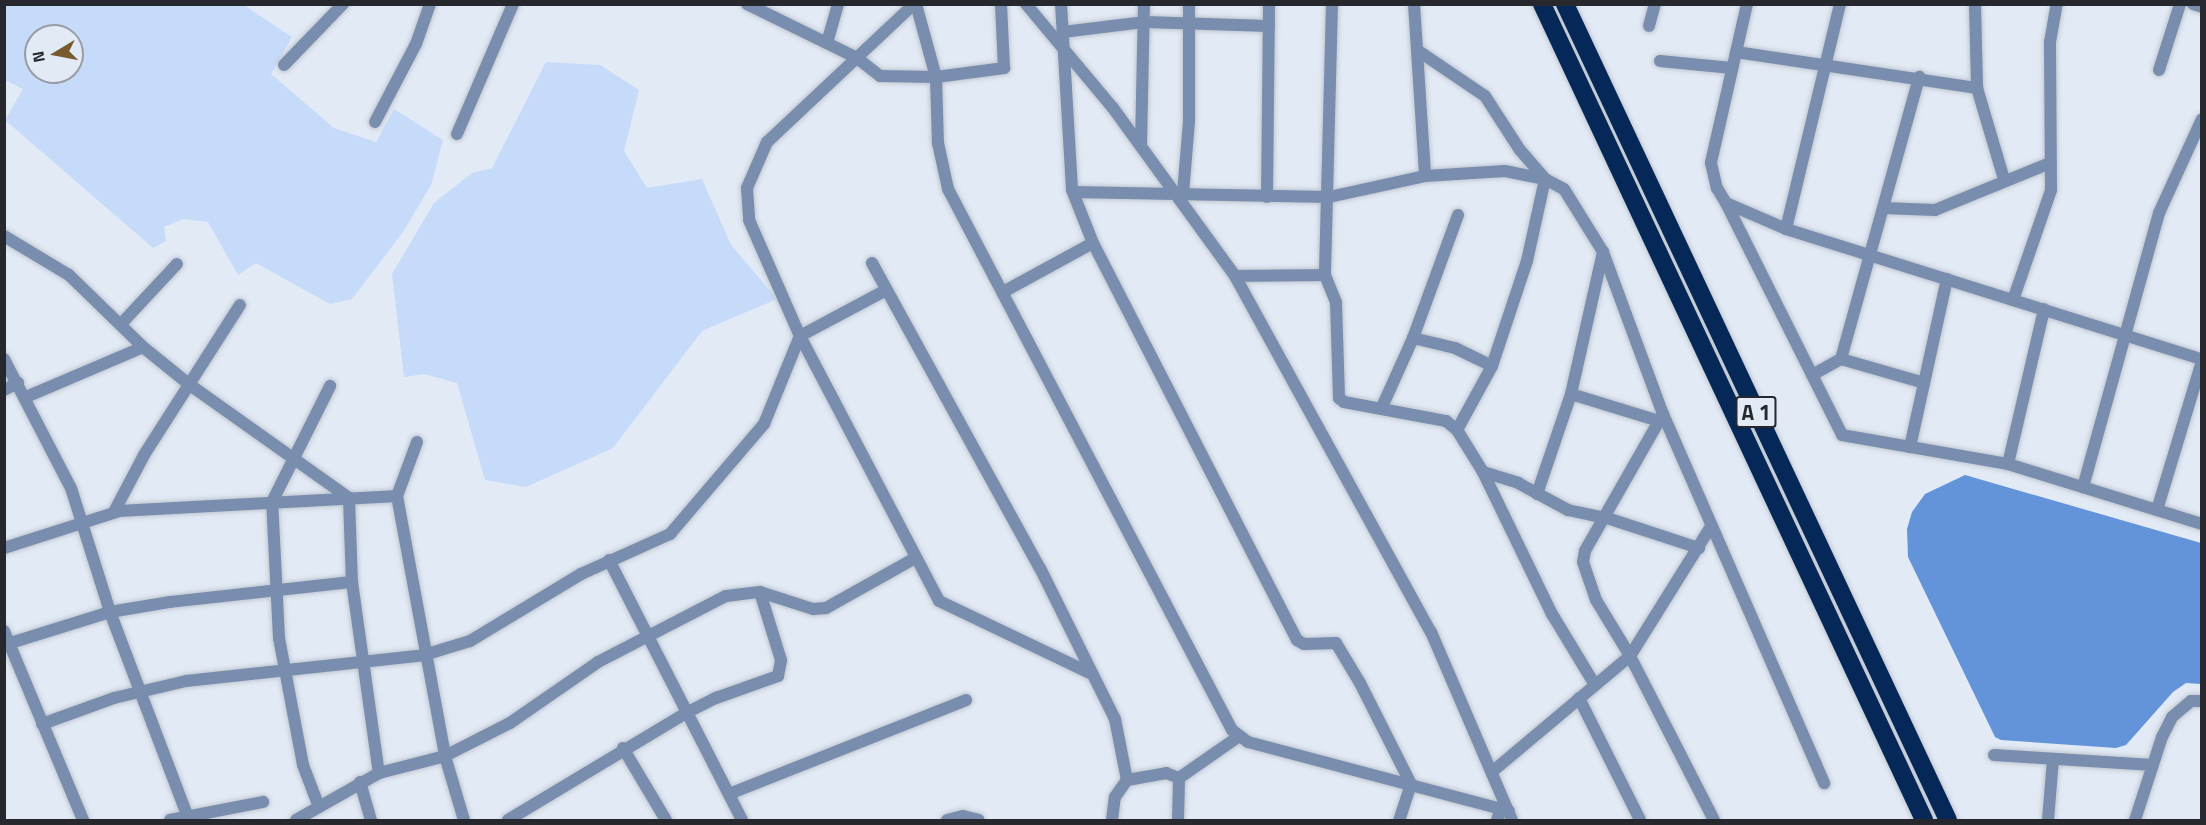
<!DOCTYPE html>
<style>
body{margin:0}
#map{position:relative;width:2206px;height:825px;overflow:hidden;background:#e2eaf5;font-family:"Titillium Web",sans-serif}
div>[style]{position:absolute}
.green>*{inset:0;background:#c6dbf9}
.water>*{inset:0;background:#6394da}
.roads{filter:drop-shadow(0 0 2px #c0c7d1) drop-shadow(0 0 2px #c0c7d1)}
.minor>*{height:12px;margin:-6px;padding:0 6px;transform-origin:6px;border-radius:6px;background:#798eae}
.tertiary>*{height:12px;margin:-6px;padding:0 6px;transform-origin:6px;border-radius:6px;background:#798eae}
.motorway>*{height:18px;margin:-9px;padding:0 9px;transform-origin:9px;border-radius:9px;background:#052858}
span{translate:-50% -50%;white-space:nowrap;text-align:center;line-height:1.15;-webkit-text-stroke:4.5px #e2eaf5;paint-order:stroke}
.shield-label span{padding:2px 4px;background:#e2eaf5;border:2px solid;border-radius:4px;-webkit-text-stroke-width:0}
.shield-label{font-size:21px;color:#26282d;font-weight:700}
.frame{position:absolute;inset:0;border:6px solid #26282d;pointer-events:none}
.north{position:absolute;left:24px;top:24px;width:60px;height:60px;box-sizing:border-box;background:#e2eaf5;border:2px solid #979ca5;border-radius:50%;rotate:260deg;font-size:16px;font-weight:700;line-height:24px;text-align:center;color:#26282d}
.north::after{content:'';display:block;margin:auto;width:21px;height:27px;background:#775a2d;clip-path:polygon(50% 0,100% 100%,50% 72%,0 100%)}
</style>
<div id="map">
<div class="green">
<i style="clip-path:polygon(evenodd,5px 4px,244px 5px,292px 37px,271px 74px,334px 128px,376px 142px,394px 109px,443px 140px,431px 185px,403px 232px,352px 299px,330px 304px,256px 263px,238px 275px,208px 222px,183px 219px,164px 227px,166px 241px,153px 248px,5px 120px,23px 89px,5px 80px,5px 4px,36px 36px,72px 36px,72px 72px,36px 72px,36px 36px)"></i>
<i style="clip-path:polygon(546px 62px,600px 65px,639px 90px,624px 151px,647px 188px,702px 179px,731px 245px,777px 299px,702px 331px,613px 448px,526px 487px,485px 480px,457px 383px,424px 374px,404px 377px,392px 274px,434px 203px,472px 173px,492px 168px)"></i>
</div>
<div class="water">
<i style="clip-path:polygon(1965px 475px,2201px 543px,2201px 684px,2186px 683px,2173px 692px,2126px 745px,2116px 748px,2001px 740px,1995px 737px,1908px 557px,1907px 529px,1912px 512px,1925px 494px)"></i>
</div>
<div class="roads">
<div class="minor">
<i style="left:747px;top:4px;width:123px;rotate:26.1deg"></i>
<i style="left:857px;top:58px;width:29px;rotate:38deg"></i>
<i style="left:880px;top:76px;width:56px;rotate:1deg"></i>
<i style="left:936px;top:77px;width:69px;rotate:-7.5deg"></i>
<i style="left:1004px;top:68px;width:64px;rotate:-92.7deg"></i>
<i style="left:914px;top:4px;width:202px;rotate:136.8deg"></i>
<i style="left:767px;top:142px;width:50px;rotate:113.5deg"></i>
<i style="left:747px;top:188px;width:32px;rotate:86deg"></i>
<i style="left:749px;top:220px;width:127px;rotate:66.3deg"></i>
<i style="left:800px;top:336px;width:299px;rotate:62.3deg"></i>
<i style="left:939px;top:601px;width:167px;rotate:25.5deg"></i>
<i style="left:916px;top:4px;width:76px;rotate:74.7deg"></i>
<i style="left:936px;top:77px;width:66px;rotate:88.3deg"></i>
<i style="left:938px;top:143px;width:47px;rotate:77.7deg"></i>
<i style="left:948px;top:189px;width:611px;rotate:62.3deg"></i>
<i style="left:1232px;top:730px;width:20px;rotate:37deg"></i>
<i style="left:1248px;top:742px;width:270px;rotate:14.8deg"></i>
<i style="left:1061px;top:4px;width:186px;rotate:86.6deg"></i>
<i style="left:1072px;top:190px;width:57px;rotate:68.4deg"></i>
<i style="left:1093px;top:243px;width:446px;rotate:62.8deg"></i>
<i style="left:1297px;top:640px;width:8px;rotate:30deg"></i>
<i style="left:1304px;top:644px;width:32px;rotate:-2deg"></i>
<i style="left:1336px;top:643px;width:47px;rotate:59deg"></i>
<i style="left:1360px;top:683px;width:113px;rotate:63.2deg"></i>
<i style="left:1411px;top:784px;width:38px;rotate:108deg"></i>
<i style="left:1332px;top:4px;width:271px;rotate:91.5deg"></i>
<i style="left:1325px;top:275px;width:29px;rotate:68deg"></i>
<i style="left:1336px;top:302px;width:96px;rotate:88.2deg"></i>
<i style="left:1339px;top:398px;width:6px;rotate:39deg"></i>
<i style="left:1344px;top:402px;width:104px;rotate:10.6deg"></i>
<i style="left:1446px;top:421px;width:14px;rotate:39deg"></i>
<i style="left:1457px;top:430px;width:49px;rotate:58.2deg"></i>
<i style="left:1483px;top:472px;width:158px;rotate:64.1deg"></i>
<i style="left:1552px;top:614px;width:83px;rotate:58.8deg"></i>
<i style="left:1414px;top:4px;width:172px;rotate:86.3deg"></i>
<i style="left:1747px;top:4px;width:163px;rotate:102.8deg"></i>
<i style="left:1711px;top:163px;width:26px;rotate:77deg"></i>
<i style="left:1717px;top:188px;width:17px;rotate:59deg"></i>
<i style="left:1726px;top:203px;width:65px;rotate:23.4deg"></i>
<i style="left:1786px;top:229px;width:436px;rotate:17.4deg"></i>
<i style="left:1975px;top:4px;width:84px;rotate:88.6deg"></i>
<i style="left:1977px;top:88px;width:95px;rotate:73.5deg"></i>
<i style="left:2193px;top:4px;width:9px;rotate:18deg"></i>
<i style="left:1649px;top:26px;width:23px;rotate:-75deg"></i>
<i style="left:1063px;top:32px;width:83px;rotate:-7deg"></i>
<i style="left:1145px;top:22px;width:124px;rotate:1.8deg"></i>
<i style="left:827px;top:43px;width:41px;rotate:-74.2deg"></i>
<i style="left:1417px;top:50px;width:82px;rotate:34.1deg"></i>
<i style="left:1485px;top:96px;width:64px;rotate:57.1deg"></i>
<i style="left:1520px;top:150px;width:38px;rotate:49deg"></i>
<i style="left:1736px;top:52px;width:244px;rotate:8.5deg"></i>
<i style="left:1660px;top:61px;width:72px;rotate:5.6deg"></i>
<i style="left:284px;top:65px;width:85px;rotate:-46deg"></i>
<i style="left:2159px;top:70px;width:69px;rotate:-72.3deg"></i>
<i style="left:375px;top:122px;width:88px;rotate:-62.3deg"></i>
<i style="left:416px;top:44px;width:42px;rotate:-70.7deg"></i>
<i style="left:457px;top:134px;width:142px;rotate:-66.7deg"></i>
<i style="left:1141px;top:145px;width:141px;rotate:-88.8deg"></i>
<i style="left:1073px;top:192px;width:256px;rotate:1.1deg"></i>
<i style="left:1329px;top:197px;width:98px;rotate:-12.3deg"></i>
<i style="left:1425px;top:176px;width:80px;rotate:-3.6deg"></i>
<i style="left:1505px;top:171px;width:41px;rotate:11.3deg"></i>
<i style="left:1545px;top:179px;width:21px;rotate:28deg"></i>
<i style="left:1564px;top:189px;width:74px;rotate:58.2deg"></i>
<i style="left:1603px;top:252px;width:173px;rotate:69.7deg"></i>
<i style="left:1663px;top:414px;width:403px;rotate:66.4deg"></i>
<i style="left:1183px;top:193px;width:72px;rotate:-85.2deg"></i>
<i style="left:1189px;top:121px;width:117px;rotate:-90deg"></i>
<i style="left:1267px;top:197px;width:193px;rotate:-89.4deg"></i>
<i style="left:1726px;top:203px;width:259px;rotate:63.4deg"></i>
<i style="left:1842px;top:435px;width:169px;rotate:9.9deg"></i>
<i style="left:2008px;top:464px;width:203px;rotate:17.2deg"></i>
<i style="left:1883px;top:208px;width:52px;rotate:2.2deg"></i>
<i style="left:1935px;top:210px;width:122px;rotate:-22.2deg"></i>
<i style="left:1786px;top:229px;width:231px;rotate:-76.5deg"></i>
<i style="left:4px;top:236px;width:76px;rotate:31deg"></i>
<i style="left:69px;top:275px;width:103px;rotate:44.2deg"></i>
<i style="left:143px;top:347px;width:60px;rotate:39deg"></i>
<i style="left:190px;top:385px;width:195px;rotate:35.4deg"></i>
<i style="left:349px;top:498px;width:84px;rotate:88deg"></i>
<i style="left:352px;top:582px;width:193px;rotate:82deg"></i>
<i style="left:872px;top:263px;width:348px;rotate:61.2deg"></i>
<i style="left:1040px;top:568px;width:169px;rotate:63.6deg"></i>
<i style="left:1115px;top:719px;width:62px;rotate:78.9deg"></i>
<i style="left:1235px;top:276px;width:90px;rotate:-0.6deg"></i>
<i style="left:1003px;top:292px;width:102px;rotate:-28.6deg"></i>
<i style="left:2013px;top:300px;width:116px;rotate:-70.9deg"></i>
<i style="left:2051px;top:190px;width:148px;rotate:-90.4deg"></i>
<i style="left:2050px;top:42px;width:39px;rotate:-80deg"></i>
<i style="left:121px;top:324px;width:82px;rotate:-47deg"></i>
<i style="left:1413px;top:338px;width:43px;rotate:13.4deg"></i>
<i style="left:1455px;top:348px;width:41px;rotate:25.9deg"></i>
<i style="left:4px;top:359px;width:145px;rotate:62.6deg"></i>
<i style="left:71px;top:488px;width:130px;rotate:72.5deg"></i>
<i style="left:110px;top:612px;width:222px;rotate:69.2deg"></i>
<i style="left:1841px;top:359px;width:293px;rotate:-74.5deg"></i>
<i style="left:1812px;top:375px;width:33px;rotate:-29deg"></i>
<i style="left:1841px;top:359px;width:86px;rotate:16.1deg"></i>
<i style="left:4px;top:390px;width:16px;rotate:-27deg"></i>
<i style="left:1571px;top:394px;width:92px;rotate:17.1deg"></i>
<i style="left:26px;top:397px;width:127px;rotate:-23.1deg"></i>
<i style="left:1382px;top:407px;width:76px;rotate:-65.8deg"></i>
<i style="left:1413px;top:338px;width:131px;rotate:-69.9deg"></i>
<i style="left:1663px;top:414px;width:158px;rotate:119.7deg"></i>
<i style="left:1585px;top:551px;width:11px;rotate:100deg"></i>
<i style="left:1583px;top:562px;width:40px;rotate:71.1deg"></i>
<i style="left:1596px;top:600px;width:66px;rotate:58.7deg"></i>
<i style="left:1630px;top:656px;width:184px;rotate:62.9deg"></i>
<i style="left:1457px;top:430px;width:73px;rotate:-61.3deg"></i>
<i style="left:1492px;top:366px;width:111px;rotate:-71.6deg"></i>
<i style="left:1527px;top:261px;width:84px;rotate:-77.6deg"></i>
<i style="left:417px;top:442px;width:58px;rotate:110.3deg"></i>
<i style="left:397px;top:496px;width:264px;rotate:79.5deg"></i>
<i style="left:445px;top:756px;width:67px;rotate:73.5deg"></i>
<i style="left:1910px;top:447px;width:172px;rotate:-77.6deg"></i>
<i style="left:2008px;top:464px;width:159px;rotate:-76.9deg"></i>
<i style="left:1483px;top:472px;width:37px;rotate:17deg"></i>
<i style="left:1518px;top:483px;width:57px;rotate:28.4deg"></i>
<i style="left:1568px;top:510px;width:40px;rotate:12deg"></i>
<i style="left:1607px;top:518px;width:97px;rotate:18.1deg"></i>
<i style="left:2083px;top:487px;width:284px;rotate:-74.5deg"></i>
<i style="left:2159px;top:213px;width:103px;rotate:-65.4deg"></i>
<i style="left:1537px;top:494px;width:106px;rotate:-71.2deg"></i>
<i style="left:1571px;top:394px;width:146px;rotate:-77.3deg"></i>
<i style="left:2157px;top:510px;width:156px;rotate:-73.2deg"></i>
<i style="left:114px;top:512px;width:64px;rotate:-62.2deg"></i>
<i style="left:144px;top:455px;width:178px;rotate:-57.4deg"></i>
<i style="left:4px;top:548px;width:122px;rotate:-17.7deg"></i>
<i style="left:120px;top:511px;width:277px;rotate:-3.1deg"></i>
<i style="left:609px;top:560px;width:292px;rotate:62.9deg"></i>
<i style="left:4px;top:631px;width:205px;rotate:67.3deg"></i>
<i style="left:4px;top:645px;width:111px;rotate:-17.3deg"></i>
<i style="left:110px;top:612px;width:61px;rotate:-9.5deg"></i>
<i style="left:170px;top:602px;width:183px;rotate:-6.3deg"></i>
<i style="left:1579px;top:698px;width:136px;rotate:63.4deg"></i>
<i style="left:42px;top:724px;width:77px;rotate:-19.9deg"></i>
<i style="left:114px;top:698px;width:74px;rotate:-13.3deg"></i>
<i style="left:186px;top:681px;width:239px;rotate:-6.2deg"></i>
<i style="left:424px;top:655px;width:48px;rotate:-16.9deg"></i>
<i style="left:470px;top:641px;width:130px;rotate:-31.1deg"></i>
<i style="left:581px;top:574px;width:98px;rotate:-24.2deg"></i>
<i style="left:670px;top:534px;width:145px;rotate:-49.5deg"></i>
<i style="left:764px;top:424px;width:95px;rotate:-67.8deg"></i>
<i style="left:800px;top:336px;width:98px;rotate:-28.1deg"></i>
<i style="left:623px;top:748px;width:84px;rotate:59.2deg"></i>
<i style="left:1994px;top:755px;width:159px;rotate:3.6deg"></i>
<i style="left:1493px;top:771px;width:179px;rotate:-40deg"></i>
<i style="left:1630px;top:656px;width:151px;rotate:-58deg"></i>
<i style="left:1179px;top:778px;width:72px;rotate:-34.8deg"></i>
<i style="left:360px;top:782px;width:40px;rotate:74deg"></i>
<i style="left:729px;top:794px;width:255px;rotate:-21.6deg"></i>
<i style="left:319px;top:807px;width:45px;rotate:-110.9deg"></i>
<i style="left:303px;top:765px;width:129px;rotate:-100.7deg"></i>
<i style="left:279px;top:638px;width:136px;rotate:-92.9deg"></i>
<i style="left:272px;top:502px;width:130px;rotate:-63.4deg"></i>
<i style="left:170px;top:820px;width:95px;rotate:-11deg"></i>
<i style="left:296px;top:820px;width:95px;rotate:-29.5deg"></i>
<i style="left:379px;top:773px;width:68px;rotate:-14.4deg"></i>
<i style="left:445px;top:756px;width:73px;rotate:-26.9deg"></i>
<i style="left:510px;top:723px;width:107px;rotate:-34.7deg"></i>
<i style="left:598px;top:662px;width:144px;rotate:-27.3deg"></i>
<i style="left:726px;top:596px;width:34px;rotate:-7deg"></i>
<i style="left:760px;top:592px;width:56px;rotate:17.8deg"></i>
<i style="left:813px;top:609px;width:13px;rotate:-4deg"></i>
<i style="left:826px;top:608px;width:102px;rotate:-29.3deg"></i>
<i style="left:508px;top:820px;width:208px;rotate:-31deg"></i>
<i style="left:686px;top:713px;width:34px;rotate:-27deg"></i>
<i style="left:716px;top:698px;width:66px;rotate:-19.5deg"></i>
<i style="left:778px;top:676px;width:16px;rotate:-79deg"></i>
<i style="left:781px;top:660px;width:71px;rotate:-107.2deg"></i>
<i style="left:947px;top:820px;width:16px;rotate:-14deg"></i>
<i style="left:963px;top:816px;width:16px;rotate:14deg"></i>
<i style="left:1112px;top:820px;width:23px;rotate:-83deg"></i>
<i style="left:1115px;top:797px;width:21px;rotate:-55deg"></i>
<i style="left:1127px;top:780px;width:40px;rotate:-10deg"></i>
<i style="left:1166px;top:773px;width:14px;rotate:21deg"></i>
<i style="left:1178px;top:820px;width:42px;rotate:-88.6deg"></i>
<i style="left:1497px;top:820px;width:13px;rotate:-72deg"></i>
<i style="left:2048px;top:820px;width:61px;rotate:-85.3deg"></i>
<i style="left:2135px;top:820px;width:87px;rotate:-72deg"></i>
<i style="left:2162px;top:737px;width:22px;rotate:-63deg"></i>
<i style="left:2172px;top:717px;width:25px;rotate:-40deg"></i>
<i style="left:2191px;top:701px;width:11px"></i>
</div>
<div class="tertiary">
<i style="left:1026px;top:4px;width:136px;rotate:50.1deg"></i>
<i style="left:1113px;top:108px;width:208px;rotate:54deg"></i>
<i style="left:1235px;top:276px;width:406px;rotate:61.2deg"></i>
<i style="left:1431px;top:632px;width:205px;rotate:66.7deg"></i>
</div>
<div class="motorway">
<i style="left:1542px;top:4px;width:901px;rotate:64.91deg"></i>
<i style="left:1565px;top:4px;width:901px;rotate:64.86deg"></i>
</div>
</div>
<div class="shield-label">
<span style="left:1756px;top:412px">A 1</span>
</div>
<div class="frame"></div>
<div class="north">N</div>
</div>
